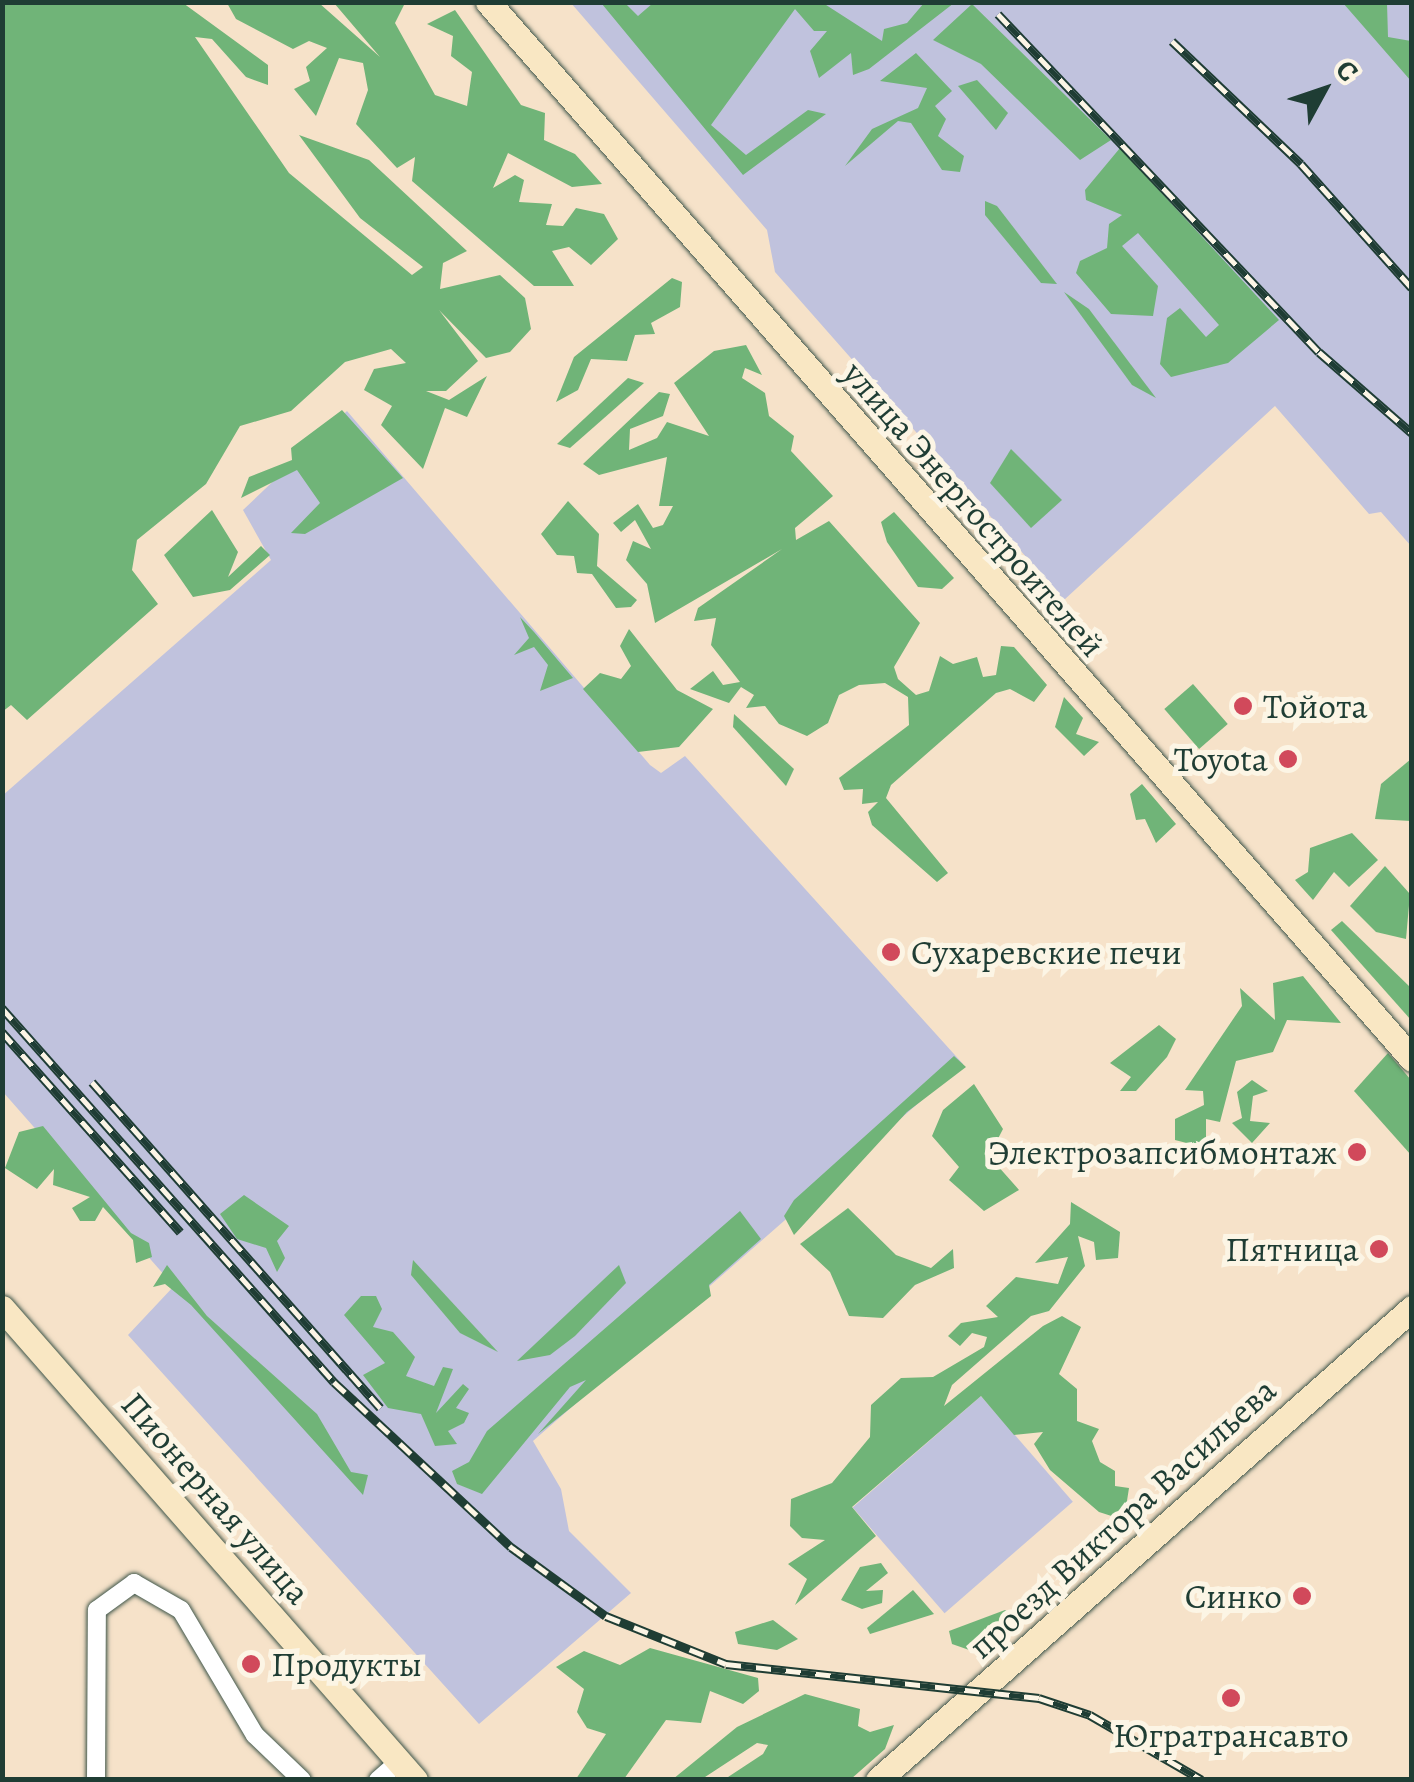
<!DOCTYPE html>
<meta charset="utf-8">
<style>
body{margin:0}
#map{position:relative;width:1414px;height:1782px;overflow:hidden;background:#f6e2c9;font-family:Alegreya,serif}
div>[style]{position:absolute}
.industrial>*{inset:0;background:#c0c2dd;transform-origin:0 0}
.forest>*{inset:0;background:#70b478;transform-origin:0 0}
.roads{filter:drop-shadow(0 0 2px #3f564a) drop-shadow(0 0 2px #3f564a)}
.street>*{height:18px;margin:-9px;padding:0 9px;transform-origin:9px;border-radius:9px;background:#fff}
.secondary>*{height:25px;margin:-12.5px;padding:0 12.5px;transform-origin:12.5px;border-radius:12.5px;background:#f9e7c3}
.rail>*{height:9px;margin-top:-4.5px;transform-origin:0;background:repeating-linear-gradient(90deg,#fcf5e5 0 15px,#1f3d34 0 30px);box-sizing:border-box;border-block:2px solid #1f3d34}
.dots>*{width:28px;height:28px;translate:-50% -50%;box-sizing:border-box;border:5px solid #fcf5e5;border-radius:50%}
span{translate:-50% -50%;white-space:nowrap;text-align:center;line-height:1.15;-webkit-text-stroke:10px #fcf5e5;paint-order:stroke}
.street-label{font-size:35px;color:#1f3d34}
.poi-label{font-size:35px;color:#1f3d34}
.left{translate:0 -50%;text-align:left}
.right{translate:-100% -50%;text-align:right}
.frame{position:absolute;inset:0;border:5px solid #1f3d34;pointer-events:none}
.north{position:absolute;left:1274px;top:40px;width:100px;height:100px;-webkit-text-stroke:8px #fcf5e5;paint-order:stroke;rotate:50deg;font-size:28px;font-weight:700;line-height:40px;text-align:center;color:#1f3d34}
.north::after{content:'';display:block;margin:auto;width:35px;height:45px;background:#1f3d34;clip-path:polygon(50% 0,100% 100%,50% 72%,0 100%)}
</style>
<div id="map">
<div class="industrial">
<i style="clip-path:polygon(571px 3px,1411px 3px,1411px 546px,1381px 512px,1369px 514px,1275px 406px,1064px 600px,775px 272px,767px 230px)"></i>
<i style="clip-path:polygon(347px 411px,650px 765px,661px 773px,685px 756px,963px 1064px,533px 1441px,561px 1489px,569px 1531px,631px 1593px,479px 1724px,128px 1335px,174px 1286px,3px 1092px,2px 796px,271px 560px,243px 510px)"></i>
<i style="left:981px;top:1396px;width:140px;height:170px;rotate:49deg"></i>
</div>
<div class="forest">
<i style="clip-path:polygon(3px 2px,183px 3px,268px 65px,268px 85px,246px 77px,212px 39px,195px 37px,289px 173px,412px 275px,423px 267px,360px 218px,299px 135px,369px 160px,467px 251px,443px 263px,440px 289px,500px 275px,525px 298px,531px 329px,510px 352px,486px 358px,439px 310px,478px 361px,446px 391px,426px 391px,449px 400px,487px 376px,467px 417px,445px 408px,423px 469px,381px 425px,392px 406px,364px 390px,374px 369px,406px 363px,391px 349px,345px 362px,291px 411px,240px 426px,206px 484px,137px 540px,132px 570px,158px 604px,27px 720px,11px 705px,2px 712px)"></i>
<i style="clip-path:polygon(227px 3px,319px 3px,380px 57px,334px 3px,405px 3px,395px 23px,435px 95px,467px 106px,472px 72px,451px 56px,453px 36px,427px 24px,455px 10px,521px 105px,545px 113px,544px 140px,575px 154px,602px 184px,572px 187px,508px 153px,493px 188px,515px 175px,524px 180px,519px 202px,552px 204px,546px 225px,563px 226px,576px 208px,604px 214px,618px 239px,591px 265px,569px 247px,552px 251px,574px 286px,534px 286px,412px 181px,415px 157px,397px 168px,356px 124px,368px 90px,363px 63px,339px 58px,316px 116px,294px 89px,310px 81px,306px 67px,327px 48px,309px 41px,293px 49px,236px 19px)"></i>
<i style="clip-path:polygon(583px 3px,625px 3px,638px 16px,653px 3px,823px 3px,882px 41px,884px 29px,907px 23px,924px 3px,954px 3px,869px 69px,853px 75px,851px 53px,819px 78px,810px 51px,827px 31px,814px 31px,795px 9px,711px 125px,746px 155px,808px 110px,826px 114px,743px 175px,602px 4px)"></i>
<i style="clip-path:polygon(1343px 3px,1387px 3px,1388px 37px,1411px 41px,1411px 81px)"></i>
<i style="clip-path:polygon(972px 4px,1111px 140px,1080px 160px,981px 64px,933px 40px)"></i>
<i style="clip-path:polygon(916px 53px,952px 91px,935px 106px,946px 119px,938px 136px,964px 156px,960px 172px,942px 170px,911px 123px,898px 121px,845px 166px,872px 129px,918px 108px,927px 88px,880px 81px)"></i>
<i style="clip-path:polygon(977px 80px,1008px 113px,996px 130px,958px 86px)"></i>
<i style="clip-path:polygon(1120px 148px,1279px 320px,1228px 363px,1171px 377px,1160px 364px,1167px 318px,1180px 308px,1206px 337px,1219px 325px,1138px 233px,1122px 246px,1158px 286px,1153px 316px,1111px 314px,1076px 273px,1080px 261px,1107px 248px,1109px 224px,1122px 215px,1086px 200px,1085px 190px)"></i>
<i style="clip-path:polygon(985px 201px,997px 206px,1057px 284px,1041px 283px,985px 215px)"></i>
<i style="clip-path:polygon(672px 278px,682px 282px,680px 307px,651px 323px,655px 334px,635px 335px,627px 361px,591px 359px,578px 390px,556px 402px,574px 357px)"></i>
<i style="clip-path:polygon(1064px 292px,1089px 309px,1156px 398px,1132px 385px)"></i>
<i style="clip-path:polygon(746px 345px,762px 375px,745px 368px,742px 378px,765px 393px,769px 416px,794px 436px,791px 451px,833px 496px,795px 528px,796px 540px,829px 521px,920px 623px,894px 667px,898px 679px,916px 695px,929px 691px,940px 656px,953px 664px,977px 657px,983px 677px,996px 675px,1001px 646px,1014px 647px,1047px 685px,1034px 702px,1010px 689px,996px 693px,891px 785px,886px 798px,948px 873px,937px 882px,872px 825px,868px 812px,878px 802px,862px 804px,863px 789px,844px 790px,839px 778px,909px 725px,908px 697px,885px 683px,859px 685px,839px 695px,828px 723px,807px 736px,779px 724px,765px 706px,746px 708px,754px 695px,741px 687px,729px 703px,690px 689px,713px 671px,723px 685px,740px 682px,711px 645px,716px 618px,694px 621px,698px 608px,782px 549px,655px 623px,647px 584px,626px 560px,633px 541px,651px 549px,635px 520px,621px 532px,613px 523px,638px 504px,653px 528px,663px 525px,673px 506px,659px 506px,667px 457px,599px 475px,583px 464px,659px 392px,670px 394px,663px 416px,630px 429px,629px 450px,657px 438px,667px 422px,709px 436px,674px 383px,714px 351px)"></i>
<i style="clip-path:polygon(628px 378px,644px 383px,570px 448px,557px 444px)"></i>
<i style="clip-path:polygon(342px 410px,403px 478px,305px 534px,291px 533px,320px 503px,297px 470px,241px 498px,249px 477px,292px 460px,291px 448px)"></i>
<i style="clip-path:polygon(1011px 449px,1062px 500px,1031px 528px,990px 483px)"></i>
<i style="clip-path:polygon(568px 501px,599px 534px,597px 566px,637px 600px,631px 607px,616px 608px,592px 574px,577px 573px,574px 556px,557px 555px,541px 534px)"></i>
<i style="clip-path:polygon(212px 510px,238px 552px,228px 577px,261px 546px,270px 555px,230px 590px,193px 597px,164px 555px)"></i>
<i style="clip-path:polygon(894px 512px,954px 578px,942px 589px,918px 587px,887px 542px,881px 522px)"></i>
<i style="clip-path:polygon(520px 617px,534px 632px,573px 678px,540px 691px,548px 665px,534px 647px,514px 655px,529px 638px)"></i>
<i style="clip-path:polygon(629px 629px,677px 690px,713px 709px,679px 747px,638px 752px,583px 689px,600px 673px,621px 679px,631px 666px,620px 646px)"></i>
<i style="left:1193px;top:684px;width:53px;height:38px;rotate:49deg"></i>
<i style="clip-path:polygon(1064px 697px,1083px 718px,1076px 734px,1099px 742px,1084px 756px,1055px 727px)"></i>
<i style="clip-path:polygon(734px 714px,794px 769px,786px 786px,733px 727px)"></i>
<i style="clip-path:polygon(1411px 759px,1411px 821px,1375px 819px,1381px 784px)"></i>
<i style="clip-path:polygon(1142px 784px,1176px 824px,1156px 843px,1145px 819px,1136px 820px,1130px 794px)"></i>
<i style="clip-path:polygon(1352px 833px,1378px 860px,1349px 887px,1334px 872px,1313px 900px,1295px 880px,1308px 872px,1310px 848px)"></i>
<i style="clip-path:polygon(1385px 866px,1410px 894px,1406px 939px,1376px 932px,1350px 906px)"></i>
<i style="clip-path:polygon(1342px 921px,1411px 988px,1411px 1020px,1331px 930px)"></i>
<i style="clip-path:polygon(1303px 976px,1341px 1023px,1287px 1020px,1273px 1052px,1236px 1061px,1220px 1122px,1206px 1119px,1206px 1148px,1175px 1140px,1175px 1119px,1204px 1105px,1203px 1091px,1185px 1090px,1242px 1006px,1240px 988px,1275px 1020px,1273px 983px)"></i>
<i style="clip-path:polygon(1159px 1025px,1176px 1039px,1167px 1057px,1136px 1091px,1120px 1091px,1131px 1077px,1110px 1063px)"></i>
<i style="clip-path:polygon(1388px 1053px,1411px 1080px,1411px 1155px,1354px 1091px)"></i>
<i style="clip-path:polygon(954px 1056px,966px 1067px,907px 1112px,794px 1235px,784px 1216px,794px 1200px)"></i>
<i style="clip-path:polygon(1252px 1080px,1268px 1091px,1253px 1096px,1250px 1121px,1270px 1123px,1252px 1143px,1232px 1123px,1242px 1118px,1237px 1092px)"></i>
<i style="clip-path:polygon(974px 1084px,1003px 1129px,989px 1156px,1019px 1190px,984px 1211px,949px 1180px,959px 1167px,932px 1136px,943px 1110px)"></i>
<i style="clip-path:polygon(43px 1126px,131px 1233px,149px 1243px,152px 1257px,136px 1263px,133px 1240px,103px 1207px,95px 1221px,80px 1221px,72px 1208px,90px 1197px,53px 1185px,54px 1169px,37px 1189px,5px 1168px,19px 1132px)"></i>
<i style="clip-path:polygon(244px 1195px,289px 1226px,277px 1241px,285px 1258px,277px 1272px,266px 1248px,237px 1239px,220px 1214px)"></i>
<i style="clip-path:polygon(1071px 1202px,1120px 1232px,1118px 1258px,1096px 1260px,1094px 1242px,1078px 1236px,1085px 1266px,1049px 1311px,1031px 1316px,952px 1385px,944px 1406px,1043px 1326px,1062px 1316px,1081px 1327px,1059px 1374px,1077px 1389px,1077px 1421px,1099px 1429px,1092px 1441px,1100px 1462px,1115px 1471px,1115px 1486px,1129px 1488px,1124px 1520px,1099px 1512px,1050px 1470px,1034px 1444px,1043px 1432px,1014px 1435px,981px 1396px,852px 1507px,876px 1536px,795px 1605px,807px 1579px,788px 1564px,825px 1540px,802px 1538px,790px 1526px,791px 1499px,832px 1483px,870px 1437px,871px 1405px,901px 1378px,933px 1377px,984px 1347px,987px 1337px,972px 1333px,960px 1346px,948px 1336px,961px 1323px,998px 1317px,986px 1306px,1016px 1277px,1058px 1284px,1068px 1257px,1035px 1263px,1070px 1224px)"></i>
<i style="clip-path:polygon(848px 1208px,896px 1255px,931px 1268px,953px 1249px,954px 1268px,915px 1285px,883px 1318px,849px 1316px,830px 1272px,800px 1244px)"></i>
<i style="clip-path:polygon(740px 1211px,761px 1239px,709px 1285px,711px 1296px,538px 1434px,586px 1380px,570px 1387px,482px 1494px,457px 1484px,452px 1471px,469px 1462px,487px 1431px)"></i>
<i style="clip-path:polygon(413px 1260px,498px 1352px,460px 1333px,411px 1275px)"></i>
<i style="clip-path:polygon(167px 1265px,207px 1316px,317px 1414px,351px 1472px,368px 1475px,363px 1495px,191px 1305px,165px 1284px,153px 1287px)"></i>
<i style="clip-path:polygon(619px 1265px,626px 1283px,575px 1336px,550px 1355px,517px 1361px)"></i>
<i style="clip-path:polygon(361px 1296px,376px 1296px,382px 1309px,373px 1327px,393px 1332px,415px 1357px,406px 1376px,434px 1386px,443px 1367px,453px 1369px,436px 1413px,463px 1384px,469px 1389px,456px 1408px,469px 1413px,464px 1423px,448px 1431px,457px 1444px,435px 1446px,421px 1414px,388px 1408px,363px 1375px,385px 1363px,344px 1315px)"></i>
<i style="clip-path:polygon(881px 1563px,888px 1573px,866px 1591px,883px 1590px,882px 1603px,862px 1609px,841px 1600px,860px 1567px)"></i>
<i style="clip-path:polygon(913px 1590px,934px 1614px,870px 1634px,867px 1628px)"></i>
<i style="clip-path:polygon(1005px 1610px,1023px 1621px,975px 1652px,952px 1644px,949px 1631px)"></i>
<i style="clip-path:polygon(773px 1620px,798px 1639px,777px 1650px,738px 1644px,735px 1632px)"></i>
<i style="clip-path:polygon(650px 1648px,758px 1678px,759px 1691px,743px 1704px,710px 1691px,701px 1723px,666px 1720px,624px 1779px,576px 1779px,606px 1734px,587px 1728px,577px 1712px,584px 1689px,556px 1667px,584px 1651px,620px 1665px)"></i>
<i style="clip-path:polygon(805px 1694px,860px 1709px,858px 1726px,870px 1732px,894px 1725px,885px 1749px,851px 1779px,725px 1779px,763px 1754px,768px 1745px,757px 1743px,702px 1779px,673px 1779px,737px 1727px)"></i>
</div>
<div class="roads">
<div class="street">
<i style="left:96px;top:1780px;width:170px;rotate:-89.7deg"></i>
<i style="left:97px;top:1610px;width:46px;rotate:-36.1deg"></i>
<i style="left:134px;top:1583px;width:54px;rotate:29.9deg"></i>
<i style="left:181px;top:1610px;width:145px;rotate:59.4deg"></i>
<i style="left:255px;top:1735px;width:65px;rotate:43.8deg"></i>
<i style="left:378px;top:1780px;width:28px;rotate:-41deg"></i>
</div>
<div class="secondary">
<i style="left:488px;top:2px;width:1404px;rotate:48.84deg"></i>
<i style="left:2px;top:1308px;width:627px;rotate:48.81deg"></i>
<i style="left:878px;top:1780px;width:713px;rotate:-41.47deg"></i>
</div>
</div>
<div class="rail">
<i style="left:998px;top:14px;width:466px;rotate:46.5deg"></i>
<i style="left:1319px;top:352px;width:123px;rotate:41.1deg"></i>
<i style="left:1172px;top:41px;width:178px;rotate:43.6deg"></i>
<i style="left:1301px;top:164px;width:166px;rotate:48.2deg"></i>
<i style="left:2px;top:1008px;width:500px;rotate:48.4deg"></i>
<i style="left:334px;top:1382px;width:242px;rotate:43deg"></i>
<i style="left:511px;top:1547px;width:117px;rotate:36deg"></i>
<i style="left:606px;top:1616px;width:129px;rotate:21.8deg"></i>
<i style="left:726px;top:1664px;width:315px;rotate:6.2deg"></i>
<i style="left:1039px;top:1698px;width:54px;rotate:18.4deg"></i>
<i style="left:1090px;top:1715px;width:129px;rotate:30.1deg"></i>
<i style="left:2px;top:1032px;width:268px;rotate:48.3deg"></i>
<i style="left:92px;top:1082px;width:435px;rotate:48.5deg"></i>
</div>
<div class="dots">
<i style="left:1243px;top:706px;background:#d1495b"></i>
<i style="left:1288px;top:759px;background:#d1495b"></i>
<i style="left:891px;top:952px;background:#d1495b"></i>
<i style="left:1357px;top:1152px;background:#d1495b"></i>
<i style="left:1379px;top:1249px;background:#d1495b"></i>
<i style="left:1302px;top:1596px;background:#d1495b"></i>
<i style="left:251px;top:1664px;background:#d1495b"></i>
<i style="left:1231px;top:1698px;background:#d1495b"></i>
</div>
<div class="street-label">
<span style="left:974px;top:509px;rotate:49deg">улица Энергостроителей</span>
<span style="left:216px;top:1498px;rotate:49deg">Пионерная улица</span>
<span style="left:1122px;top:1518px;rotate:-42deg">проезд Виктора Васильева</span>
</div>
<div class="poi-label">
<span class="left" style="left:1263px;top:706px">Тойота</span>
<span class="right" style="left:1268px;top:759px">Toyota</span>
<span class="left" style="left:911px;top:952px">Сухаревские печи</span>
<span class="right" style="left:1337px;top:1152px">Электрозапсибмонтаж</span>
<span class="right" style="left:1359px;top:1249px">Пятница</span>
<span class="right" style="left:1282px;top:1596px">Синко</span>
<span class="left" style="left:271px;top:1664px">Продукты</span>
<span style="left:1231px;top:1735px">Югратрансавто</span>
</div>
<div class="frame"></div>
<div class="north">С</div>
</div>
